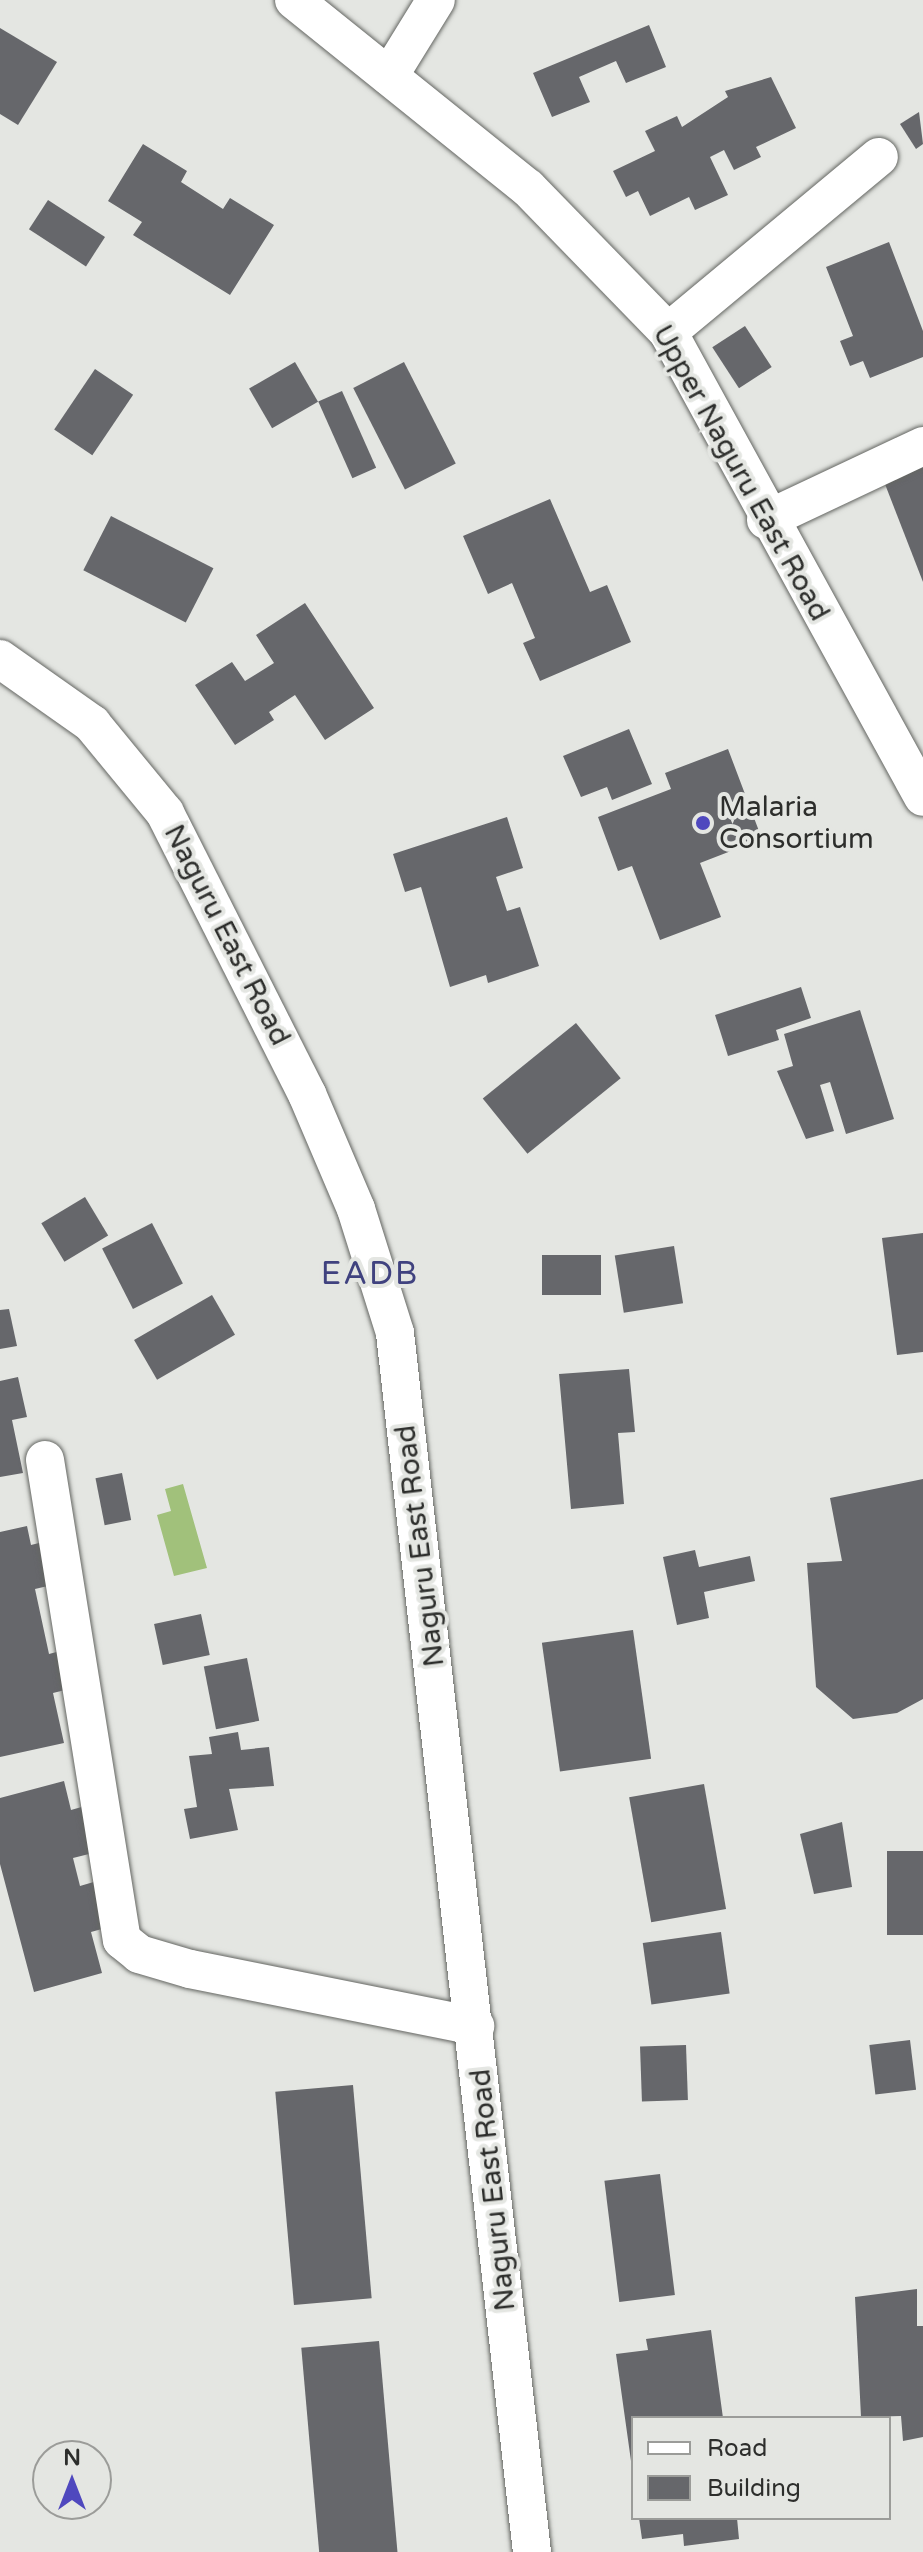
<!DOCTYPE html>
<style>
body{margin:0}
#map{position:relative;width:923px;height:2552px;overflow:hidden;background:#e4e6e2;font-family:"Varela Round",sans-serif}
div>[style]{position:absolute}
.water>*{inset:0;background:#a1c17b}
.building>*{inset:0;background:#66676b;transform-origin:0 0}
.roads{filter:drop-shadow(0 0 2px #646662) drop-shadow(0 0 2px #646662)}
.street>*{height:38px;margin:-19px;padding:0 19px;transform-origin:19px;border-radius:19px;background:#fff}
.dots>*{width:22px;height:22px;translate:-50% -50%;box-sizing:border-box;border:4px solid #e4e6e2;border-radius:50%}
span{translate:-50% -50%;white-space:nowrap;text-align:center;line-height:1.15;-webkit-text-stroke:8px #e4e6e2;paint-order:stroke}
.street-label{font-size:28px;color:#2d2e2c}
.poi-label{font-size:28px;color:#2d2e2c}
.left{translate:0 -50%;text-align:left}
.quarter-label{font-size:32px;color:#40427f;letter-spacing:2px}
.legend{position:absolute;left:631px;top:2416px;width:260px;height:104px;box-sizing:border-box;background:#e4e6e2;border:2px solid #9b9c99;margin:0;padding:10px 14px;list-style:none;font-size:24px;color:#2d2e2c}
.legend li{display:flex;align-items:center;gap:16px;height:40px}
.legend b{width:40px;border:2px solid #9b9c99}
.north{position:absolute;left:32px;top:2440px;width:80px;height:80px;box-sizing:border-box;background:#e4e6e2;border:2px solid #9b9c99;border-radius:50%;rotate:0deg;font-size:22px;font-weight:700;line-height:32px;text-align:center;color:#2d2e2c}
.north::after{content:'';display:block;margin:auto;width:28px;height:36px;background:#4f48be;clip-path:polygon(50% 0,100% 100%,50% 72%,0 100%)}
</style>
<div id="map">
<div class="water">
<i style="clip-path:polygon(183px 1484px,207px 1568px,174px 1576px,157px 1515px,171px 1511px,165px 1489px)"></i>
</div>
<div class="building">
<i style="clip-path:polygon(649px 25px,666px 67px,626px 83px,616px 61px,579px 77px,590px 102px,552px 117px,533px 73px)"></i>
<i style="clip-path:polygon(0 28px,57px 62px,18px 125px,0 114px)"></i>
<i style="clip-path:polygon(771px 77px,796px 128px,756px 147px,761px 157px,734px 170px,724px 150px,710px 157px,728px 195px,695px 210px,689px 197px,650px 216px,638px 191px,626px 197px,613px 171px,655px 151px,645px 131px,677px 116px,682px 127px,728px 97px,725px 91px)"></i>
<i style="clip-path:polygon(919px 112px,923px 144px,916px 149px,900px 124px)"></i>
<i style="clip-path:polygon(143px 144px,187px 171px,181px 182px,223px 209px,230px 198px,274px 225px,230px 295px,133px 235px,142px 222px,108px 201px)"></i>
<i style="left:48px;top:200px;width:68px;height:35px;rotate:33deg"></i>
<i style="clip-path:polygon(889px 242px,923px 331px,923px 357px,870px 378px,863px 361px,850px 366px,840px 341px,853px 336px,826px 267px)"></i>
<i style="left:745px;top:326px;width:49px;height:39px;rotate:57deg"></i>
<i style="left:295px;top:362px;width:46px;height:53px;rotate:60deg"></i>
<i style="left:404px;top:362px;width:114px;height:57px;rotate:63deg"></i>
<i style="left:95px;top:369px;width:46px;height:73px;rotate:34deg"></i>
<i style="left:342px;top:391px;width:84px;height:26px;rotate:66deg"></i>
<i style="clip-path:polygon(923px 464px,923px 582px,883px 479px)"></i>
<i style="clip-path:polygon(550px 499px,590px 592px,607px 585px,631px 642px,540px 681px,523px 643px,535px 638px,512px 583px,488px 594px,463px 536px)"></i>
<i style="left:111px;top:516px;width:115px;height:61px;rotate:27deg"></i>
<i style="clip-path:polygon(305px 603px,374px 708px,325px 740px,295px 695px,269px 712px,274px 720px,235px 745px,195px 685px,232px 662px,245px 681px,274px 663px,256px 635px)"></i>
<i style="clip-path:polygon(629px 729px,652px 784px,612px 800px,607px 787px,581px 797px,563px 756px)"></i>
<i style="clip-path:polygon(728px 749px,762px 839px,700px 863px,721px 917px,660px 940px,632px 866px,618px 871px,598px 817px,671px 789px,665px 773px)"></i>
<i style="clip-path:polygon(507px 817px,523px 868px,496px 877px,507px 911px,520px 907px,539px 966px,488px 983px,486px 975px,450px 987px,421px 887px,405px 892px,393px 854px)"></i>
<i style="clip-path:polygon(801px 987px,811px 1018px,776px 1030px,779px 1040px,728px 1056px,715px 1015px)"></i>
<i style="clip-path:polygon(860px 1010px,894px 1119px,846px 1134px,830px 1082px,820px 1085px,834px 1131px,806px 1139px,777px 1071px,793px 1066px,784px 1034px)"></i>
<i style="left:576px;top:1023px;width:71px;height:120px;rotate:51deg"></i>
<i style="left:85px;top:1197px;width:45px;height:51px;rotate:59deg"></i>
<i style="left:152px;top:1223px;width:68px;height:56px;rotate:63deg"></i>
<i style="clip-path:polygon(923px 1233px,923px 1352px,897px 1355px,882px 1238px)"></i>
<i style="left:674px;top:1246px;width:58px;height:60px;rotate:81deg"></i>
<i style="left:601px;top:1255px;width:40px;height:59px;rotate:90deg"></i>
<i style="left:212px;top:1295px;width:46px;height:90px;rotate:60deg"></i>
<i style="clip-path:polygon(9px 1309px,17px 1346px,0 1349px,0 1310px)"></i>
<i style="clip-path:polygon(629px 1369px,635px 1432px,618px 1433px,624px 1504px,571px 1509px,559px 1374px)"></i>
<i style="clip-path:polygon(18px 1377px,27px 1417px,12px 1420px,23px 1473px,0 1477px,0 1381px)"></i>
<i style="left:122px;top:1473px;width:48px;height:27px;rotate:79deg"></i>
<i style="clip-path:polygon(923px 1479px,923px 1699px,897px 1713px,853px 1719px,816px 1687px,807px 1563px,842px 1561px,830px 1498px)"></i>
<i style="clip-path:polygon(27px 1526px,31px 1545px,43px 1542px,52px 1585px,35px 1589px,49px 1654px,64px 1650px,73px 1688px,53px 1693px,64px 1743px,0 1757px,0 1532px)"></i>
<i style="clip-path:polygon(695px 1550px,699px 1567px,750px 1556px,755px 1581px,704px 1592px,709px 1618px,677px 1625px,663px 1557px)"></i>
<i style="left:201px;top:1614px;width:42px;height:48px;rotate:78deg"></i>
<i style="left:633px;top:1630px;width:130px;height:92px;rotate:82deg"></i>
<i style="left:247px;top:1658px;width:64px;height:44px;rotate:79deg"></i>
<i style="clip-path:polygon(238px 1732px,241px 1750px,269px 1747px,274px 1786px,229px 1789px,238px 1830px,190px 1839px,184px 1809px,197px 1807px,189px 1756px,212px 1754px,209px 1737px)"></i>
<i style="clip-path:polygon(64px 1781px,71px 1810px,85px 1806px,97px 1852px,73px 1858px,80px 1886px,97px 1881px,109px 1927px,91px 1932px,102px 1973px,34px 1992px,0 1864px,0 1798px)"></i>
<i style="left:704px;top:1784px;width:127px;height:76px;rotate:80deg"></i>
<i style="clip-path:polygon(842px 1822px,852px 1887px,814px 1894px,800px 1834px)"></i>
<i style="left:923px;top:1851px;width:84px;height:36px;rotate:90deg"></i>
<i style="left:721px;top:1932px;width:62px;height:79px;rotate:82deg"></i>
<i style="left:910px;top:2040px;width:50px;height:41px;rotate:83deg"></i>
<i style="left:686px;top:2045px;width:55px;height:46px;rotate:88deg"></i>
<i style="left:353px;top:2085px;width:214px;height:78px;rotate:85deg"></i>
<i style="left:660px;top:2174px;width:122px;height:56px;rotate:83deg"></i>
<i style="clip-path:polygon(917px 2289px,917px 2326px,923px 2326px,923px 2437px,903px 2441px,901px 2416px,861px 2417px,855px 2297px)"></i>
<i style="clip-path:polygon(711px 2330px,723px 2418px,633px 2418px,631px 2461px,616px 2354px,648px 2350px,646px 2339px)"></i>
<i style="left:379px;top:2341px;width:212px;height:78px;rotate:85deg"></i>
<i style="clip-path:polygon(639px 2518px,737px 2518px,739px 2539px,684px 2546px,683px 2534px,642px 2539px)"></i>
</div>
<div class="roads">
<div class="street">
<i style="left:294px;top:0;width:300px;rotate:38.8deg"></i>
<i style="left:528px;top:188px;width:201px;rotate:45.8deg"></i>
<i style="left:668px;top:332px;width:530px;rotate:61.26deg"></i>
<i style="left:389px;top:76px;width:89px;rotate:-58.3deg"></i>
<i style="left:668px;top:332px;width:274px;rotate:-39.7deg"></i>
<i style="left:766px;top:520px;width:174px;rotate:-25.2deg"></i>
<i style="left:0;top:659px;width:113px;rotate:35.2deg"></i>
<i style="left:92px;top:724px;width:115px;rotate:50.6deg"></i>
<i style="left:165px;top:813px;width:315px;rotate:63.2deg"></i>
<i style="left:307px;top:1094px;width:125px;rotate:66.9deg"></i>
<i style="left:356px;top:1209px;width:130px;rotate:72.5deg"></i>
<i style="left:395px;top:1333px;width:1227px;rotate:83.59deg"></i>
<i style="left:45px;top:1460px;width:486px;rotate:80.9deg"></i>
<i style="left:122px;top:1940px;width:22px;rotate:39deg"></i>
<i style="left:139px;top:1954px;width:53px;rotate:16.4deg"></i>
<i style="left:190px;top:1969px;width:291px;rotate:11.3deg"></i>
</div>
</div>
<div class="dots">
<i style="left:703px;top:823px;background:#4f48be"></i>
</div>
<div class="street-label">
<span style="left:741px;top:473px;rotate:61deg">Upper Naguru East Road</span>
<span style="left:227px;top:935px;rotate:63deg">Naguru East Road</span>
<span style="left:420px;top:1546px;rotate:-97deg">Naguru East Road</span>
<span style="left:493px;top:2190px;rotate:-96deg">Naguru East Road</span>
</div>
<div class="poi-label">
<span class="left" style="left:719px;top:823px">Malaria<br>Consortium</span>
</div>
<div class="quarter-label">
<span style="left:370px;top:1274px">EADB</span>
</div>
<ul class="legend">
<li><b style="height:10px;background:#fff"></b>Road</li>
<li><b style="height:22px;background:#66676b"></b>Building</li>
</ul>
<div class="north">N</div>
</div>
